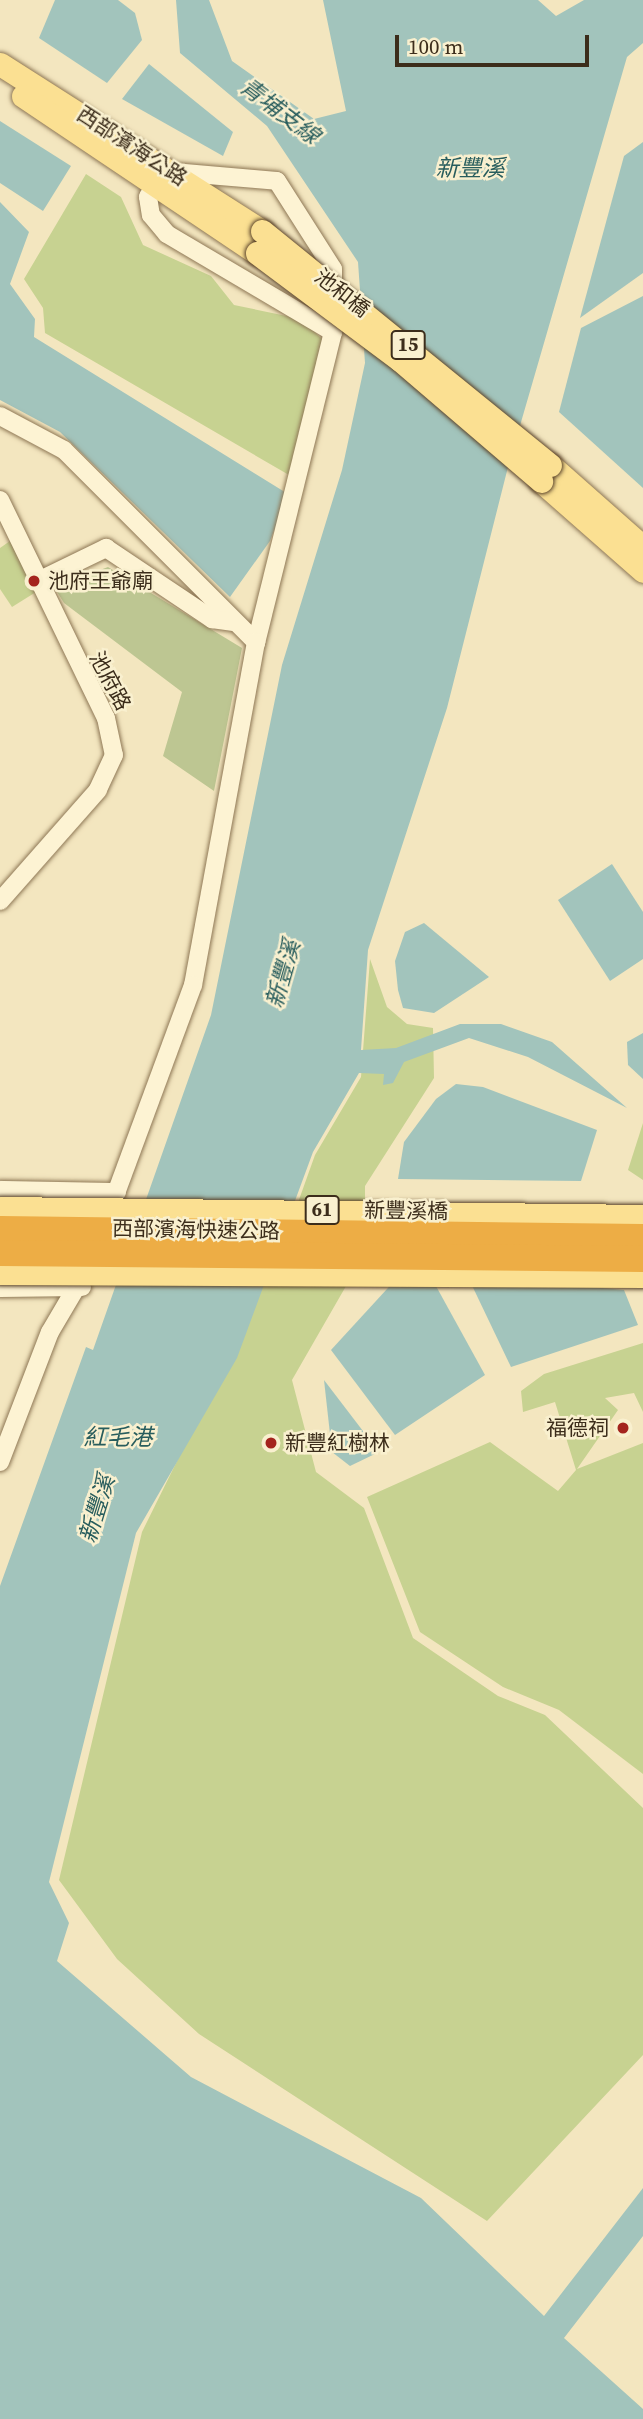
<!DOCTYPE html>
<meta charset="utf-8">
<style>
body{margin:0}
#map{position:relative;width:643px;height:2419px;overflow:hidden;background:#f3e6bf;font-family:"Source Serif 4","Noto Sans TC",serif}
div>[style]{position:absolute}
.green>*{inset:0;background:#c7d291}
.cemetery>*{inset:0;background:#bdc692}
.water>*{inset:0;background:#a2c4bc}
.roads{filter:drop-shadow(0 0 2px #8e7755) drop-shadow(0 0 2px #8e7755)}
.minor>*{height:18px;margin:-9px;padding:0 9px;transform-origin:9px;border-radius:9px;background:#fdf3d3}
.major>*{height:23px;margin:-11.5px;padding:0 11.5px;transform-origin:11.5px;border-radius:11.5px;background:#fbe092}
.bridges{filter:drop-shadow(0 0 2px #5b442a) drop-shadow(0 0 2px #5b442a)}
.major-bridge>*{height:23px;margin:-11.5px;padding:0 11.5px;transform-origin:11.5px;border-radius:11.5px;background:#fbe092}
.highway-bridge>*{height:26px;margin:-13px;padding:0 13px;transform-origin:13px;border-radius:13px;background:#edad45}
.dots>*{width:19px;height:19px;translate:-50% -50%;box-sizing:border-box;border:4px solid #f9f0cf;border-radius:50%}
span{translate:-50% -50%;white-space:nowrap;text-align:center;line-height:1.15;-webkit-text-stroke:5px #f9f0cf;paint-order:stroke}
.shield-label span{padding:2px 5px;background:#f9f0cf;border:2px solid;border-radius:5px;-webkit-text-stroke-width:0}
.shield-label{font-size:19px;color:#3c2d1b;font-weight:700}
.street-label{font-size:21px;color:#3c2d1b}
.poi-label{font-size:21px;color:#3c2d1b}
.left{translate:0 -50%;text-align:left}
.right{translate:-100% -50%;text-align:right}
.water-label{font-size:23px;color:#285d5d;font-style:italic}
.scale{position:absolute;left:395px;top:35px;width:194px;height:32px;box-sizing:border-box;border:4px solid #3c2d1b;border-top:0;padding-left:9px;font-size:21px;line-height:24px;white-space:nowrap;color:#3c2d1b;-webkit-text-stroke:5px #f9f0cf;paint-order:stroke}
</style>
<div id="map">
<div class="green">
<i style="clip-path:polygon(86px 174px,121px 197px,143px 245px,211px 276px,234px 305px,301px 319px,322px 339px,289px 475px,45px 333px,43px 308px,24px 279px)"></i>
<i style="clip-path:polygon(10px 541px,36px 592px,12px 607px,0 589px,0 548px)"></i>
<i style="clip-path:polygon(370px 959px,387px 1007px,407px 1024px,433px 1028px,434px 1078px,365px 1186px,365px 1253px,292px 1380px,316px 1472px,364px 1508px,413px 1638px,498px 1696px,545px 1715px,643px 1808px,643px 2055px,487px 2221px,199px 2034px,117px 1959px,59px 1880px,142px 1532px,281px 1250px,315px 1155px,361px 1077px)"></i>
<i style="clip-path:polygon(643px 1123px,643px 1180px,628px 1170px)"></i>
<i style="clip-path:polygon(643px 1343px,643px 1412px,634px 1393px,605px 1398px,618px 1410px,577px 1469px,643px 1443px,643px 1774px,559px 1710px,503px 1687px,420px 1632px,367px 1497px,490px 1442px,558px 1491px,576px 1470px,555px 1402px,523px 1412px,521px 1391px,544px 1374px)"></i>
</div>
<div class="cemetery">
<i style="clip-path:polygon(108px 567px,242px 648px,214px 791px,163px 756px,182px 692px,64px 603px,54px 587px)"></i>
</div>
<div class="water">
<i style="clip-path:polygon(55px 0,118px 0,135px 13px,142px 40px,107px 83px,39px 38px)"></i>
<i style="clip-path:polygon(176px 0,209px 0,232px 61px,314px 119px,346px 111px,323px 0,538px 0,556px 16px,584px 0,643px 0,643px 43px,627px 57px,508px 467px,447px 708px,368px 950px,361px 1050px,396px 1048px,460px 1024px,501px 1024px,552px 1042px,627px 1108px,528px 1057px,469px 1038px,404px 1062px,393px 1083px,383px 1085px,384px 1074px,359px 1073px,313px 1152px,237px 1358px,136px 1533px,49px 1882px,69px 1923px,57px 1961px,191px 2077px,421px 2198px,544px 2316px,643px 2188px,643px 2236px,564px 2338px,643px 2409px,643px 2419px,0 2419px,0 1586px,86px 1347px,93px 1350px,211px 1015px,282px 665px,342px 470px,365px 363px,358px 262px,267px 126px,180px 53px)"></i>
<i style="clip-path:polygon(149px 64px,233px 132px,223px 156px,122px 99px)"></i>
<i style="clip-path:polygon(0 121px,71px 166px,43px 211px,0 183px)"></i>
<i style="clip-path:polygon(643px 142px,643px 273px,580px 318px,624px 156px)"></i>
<i style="clip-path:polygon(0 202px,29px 232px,10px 284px,35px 319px,34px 337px,288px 494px,270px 541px,230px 597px,60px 432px,0 400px)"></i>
<i style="clip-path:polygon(643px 296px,643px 488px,559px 412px,581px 328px)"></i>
<i style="clip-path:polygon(612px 864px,643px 912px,643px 959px,610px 981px,558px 900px)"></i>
<i style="clip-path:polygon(424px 923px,489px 977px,434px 1013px,403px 1008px,398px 990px,395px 961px,405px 932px)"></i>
<i style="clip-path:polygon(643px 1033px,643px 1079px,628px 1065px,627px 1042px)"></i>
<i style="clip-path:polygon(456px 1084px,483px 1087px,597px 1130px,581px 1181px,398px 1179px,404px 1142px,436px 1099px)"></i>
<i style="clip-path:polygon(409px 1265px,431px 1277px,485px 1375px,395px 1435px,331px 1350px)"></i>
<i style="clip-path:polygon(467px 1275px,624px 1290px,638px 1325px,511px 1367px)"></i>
<i style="clip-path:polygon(324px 1380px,379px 1452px,350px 1466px,332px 1452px)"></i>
</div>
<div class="roads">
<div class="minor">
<i style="left:173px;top:172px;width:104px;rotate:4.9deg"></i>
<i style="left:277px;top:181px;width:104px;rotate:57.5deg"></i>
<i style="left:333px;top:269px;width:63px;rotate:90deg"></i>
<i style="left:333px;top:332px;width:319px;rotate:103.9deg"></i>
<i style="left:156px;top:183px;width:16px;rotate:120deg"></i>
<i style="left:148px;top:197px;width:18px;rotate:81deg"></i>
<i style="left:151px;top:215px;width:25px;rotate:50deg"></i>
<i style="left:167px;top:234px;width:193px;rotate:30.6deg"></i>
<i style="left:0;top:416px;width:72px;rotate:28deg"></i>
<i style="left:64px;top:450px;width:272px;rotate:45deg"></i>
<i style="left:256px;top:642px;width:349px;rotate:100.4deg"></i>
<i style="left:193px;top:985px;width:248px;rotate:110.3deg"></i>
<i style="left:0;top:500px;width:242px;rotate:64.1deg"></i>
<i style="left:106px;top:718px;width:38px;rotate:78deg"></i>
<i style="left:114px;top:755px;width:38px;rotate:115deg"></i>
<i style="left:98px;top:790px;width:148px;rotate:131.4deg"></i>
<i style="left:38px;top:581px;width:76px;rotate:-25.9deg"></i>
<i style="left:106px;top:548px;width:128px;rotate:33.8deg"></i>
<i style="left:212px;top:619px;width:22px;rotate:8deg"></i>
<i style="left:0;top:1190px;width:117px;rotate:1deg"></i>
<i style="left:0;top:1288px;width:82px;rotate:-0.7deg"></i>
<i style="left:0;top:1462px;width:139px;rotate:-69deg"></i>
<i style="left:50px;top:1332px;width:79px;rotate:-59.5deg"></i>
</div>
<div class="major">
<i style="left:0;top:64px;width:311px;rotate:32.5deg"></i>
<i style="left:23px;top:96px;width:282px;rotate:33.9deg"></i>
<i style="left:550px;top:465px;width:124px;rotate:41.4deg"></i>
<i style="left:541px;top:481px;width:136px;rotate:41.4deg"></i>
</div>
</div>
<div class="bridges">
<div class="major-bridge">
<i style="left:262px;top:231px;width:371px;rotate:39.1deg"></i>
<i style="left:257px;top:253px;width:179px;rotate:36.8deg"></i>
<i style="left:400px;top:360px;width:186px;rotate:40.6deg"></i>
<i style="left:0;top:1208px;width:643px;rotate:0.71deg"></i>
<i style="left:0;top:1273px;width:643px;rotate:0.27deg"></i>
</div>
<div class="highway-bridge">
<i style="left:0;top:1229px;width:643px;rotate:0.71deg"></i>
<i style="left:0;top:1253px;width:643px;rotate:0.53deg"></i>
</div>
</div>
<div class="dots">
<i style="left:34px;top:581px;background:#a4241d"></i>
<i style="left:623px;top:1428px;background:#a4241d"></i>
<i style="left:271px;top:1443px;background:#a4241d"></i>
</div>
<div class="shield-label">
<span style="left:408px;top:345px">15</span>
<span style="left:322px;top:1210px">61</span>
</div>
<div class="street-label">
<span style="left:132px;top:146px;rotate:33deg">西部濱海公路</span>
<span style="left:342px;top:293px;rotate:38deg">池和橋</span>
<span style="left:110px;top:681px;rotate:62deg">池府路</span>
<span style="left:406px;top:1211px;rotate:1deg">新豐溪橋</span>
<span style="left:196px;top:1230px;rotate:1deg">西部濱海快速公路</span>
</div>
<div class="poi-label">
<span class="left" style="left:48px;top:581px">池府王爺廟</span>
<span class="right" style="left:609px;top:1428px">福德祠</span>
<span class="left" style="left:285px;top:1443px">新豐紅樹林</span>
</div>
<div class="water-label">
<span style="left:280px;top:111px;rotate:37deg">青埔支線</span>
<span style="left:470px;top:168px">新豐溪</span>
<span style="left:283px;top:974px;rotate:-74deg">新豐溪</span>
<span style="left:118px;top:1437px">紅毛港</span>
<span style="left:97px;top:1509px;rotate:-73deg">新豐溪</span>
</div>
<div class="scale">100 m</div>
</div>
